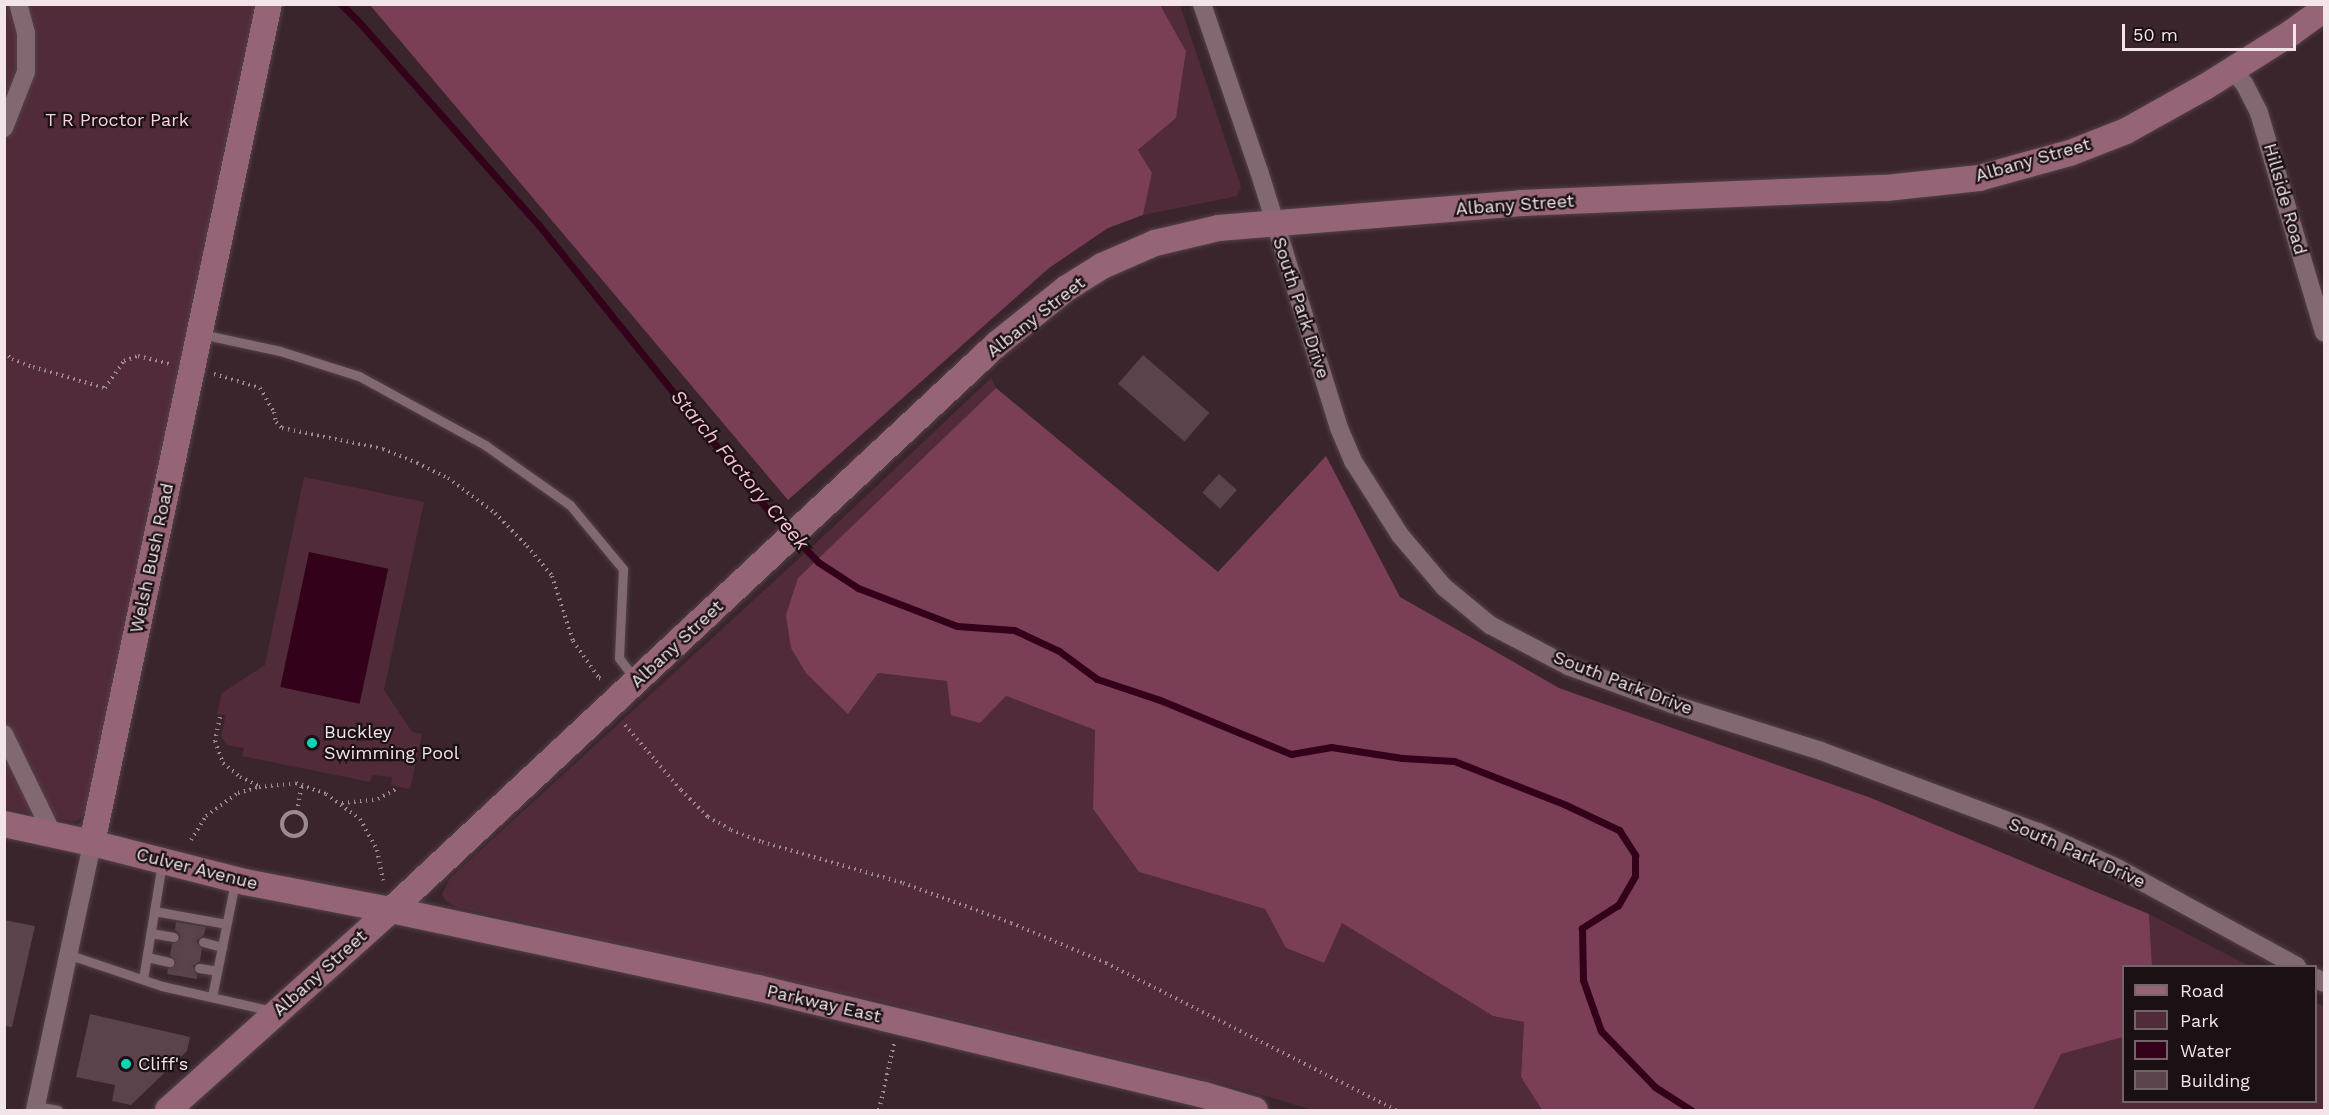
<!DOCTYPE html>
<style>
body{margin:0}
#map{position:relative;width:2329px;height:1115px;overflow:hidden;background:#3a252c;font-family:"Work Sans",sans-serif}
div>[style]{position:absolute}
.green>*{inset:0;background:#522b3a}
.forest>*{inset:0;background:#7a3f56}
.water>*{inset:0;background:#34011a;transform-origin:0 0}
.stream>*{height:7px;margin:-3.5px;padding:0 3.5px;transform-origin:3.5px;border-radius:3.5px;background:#34011a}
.building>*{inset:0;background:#5a434b;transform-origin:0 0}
.path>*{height:4px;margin-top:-2px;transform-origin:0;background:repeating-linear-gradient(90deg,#9b8a8f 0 1.5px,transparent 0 6px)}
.path>.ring{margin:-2px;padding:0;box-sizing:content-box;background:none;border:4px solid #9b8a8f;border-radius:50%}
.roads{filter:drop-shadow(0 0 2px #524148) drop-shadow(0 0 2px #524148)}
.lane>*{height:9px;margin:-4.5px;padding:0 4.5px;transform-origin:4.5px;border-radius:4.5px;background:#826971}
.street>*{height:18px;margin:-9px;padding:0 9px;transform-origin:9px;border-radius:9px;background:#826971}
.secondary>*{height:26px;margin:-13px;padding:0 13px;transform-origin:13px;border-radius:13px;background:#966477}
.dots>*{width:16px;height:16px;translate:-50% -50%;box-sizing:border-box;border:3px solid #1b1114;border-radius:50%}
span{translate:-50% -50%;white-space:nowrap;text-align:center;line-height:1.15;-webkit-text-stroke:4.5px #1b1114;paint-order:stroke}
.park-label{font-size:18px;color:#f7d1dd}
.street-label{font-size:18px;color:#f2e4e8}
.poi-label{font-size:18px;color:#f2e4e8}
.left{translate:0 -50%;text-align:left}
.water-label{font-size:20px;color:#f7bfd2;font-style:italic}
.frame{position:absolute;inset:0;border:6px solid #f2e4e8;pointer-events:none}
.legend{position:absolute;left:2122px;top:965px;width:195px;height:138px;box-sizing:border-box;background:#1b1114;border:2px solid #716569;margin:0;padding:8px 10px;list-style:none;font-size:18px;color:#f2e4e8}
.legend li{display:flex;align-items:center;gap:12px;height:30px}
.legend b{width:30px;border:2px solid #716569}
.scale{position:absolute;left:2122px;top:24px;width:174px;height:27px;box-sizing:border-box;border:3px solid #f2e4e8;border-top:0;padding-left:8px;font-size:18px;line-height:21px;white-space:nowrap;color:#f2e4e8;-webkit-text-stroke:4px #1b1114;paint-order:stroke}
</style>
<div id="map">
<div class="green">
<i style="clip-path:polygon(5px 5px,255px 5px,85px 814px,75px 822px,5px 808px)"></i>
<i style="clip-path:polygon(1160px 5px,1180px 5px,1241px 187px,1237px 196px,1143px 215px,1152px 173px,1138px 150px,1176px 118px,1186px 51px)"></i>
<i style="clip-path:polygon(991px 378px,996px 388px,798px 578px,878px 673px,947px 681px,980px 723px,1006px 696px,1095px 730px,1093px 809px,1139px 872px,1265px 909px,1286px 948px,1324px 963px,1342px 923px,1493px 1016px,1524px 1022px,1521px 1077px,1542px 1110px,1313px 1110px,1235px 1087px,869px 999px,455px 907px,446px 901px,442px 894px,450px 878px,829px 531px)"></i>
<i style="clip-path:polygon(304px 477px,424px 502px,384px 690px,412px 732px,422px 734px,410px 789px,391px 785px,392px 777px,372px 775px,370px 782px,242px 756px,244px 748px,227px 745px,221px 736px,226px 715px,217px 714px,222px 693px,265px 665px)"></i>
<i style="clip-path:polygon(2149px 914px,2249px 966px,2152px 966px)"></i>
<i style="clip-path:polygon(2316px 1002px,2324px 1007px,2324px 1110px,2033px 1110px,2061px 1054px,2123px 1037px,2124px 1102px,2316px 1102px)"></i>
</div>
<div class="forest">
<i style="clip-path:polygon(370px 5px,1160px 5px,1186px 51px,1176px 118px,1138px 150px,1152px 173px,1143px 215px,1108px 228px,1049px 268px,788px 500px)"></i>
<i style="clip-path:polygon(996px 388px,1218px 572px,1326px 456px,1400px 597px,1559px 688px,1871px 798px,2149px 914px,2152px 966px,2124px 966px,2123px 1037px,2061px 1054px,2033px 1110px,1542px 1110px,1521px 1077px,1524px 1022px,1493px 1016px,1342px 923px,1324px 963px,1286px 948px,1265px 909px,1139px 872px,1093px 809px,1095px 730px,1006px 696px,980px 723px,951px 715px,947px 681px,878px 673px,848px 714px,806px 673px,791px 648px,786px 615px,798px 578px)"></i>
</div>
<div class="water">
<i style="left:309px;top:552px;width:81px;height:138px;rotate:12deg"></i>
</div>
<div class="stream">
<i style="left:341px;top:4px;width:25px;rotate:45deg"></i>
<i style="left:359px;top:22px;width:270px;rotate:48.5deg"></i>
<i style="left:538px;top:224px;width:368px;rotate:51.2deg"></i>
<i style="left:769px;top:511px;width:71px;rotate:46.1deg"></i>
<i style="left:818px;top:562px;width:48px;rotate:33deg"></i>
<i style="left:858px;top:588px;width:106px;rotate:21deg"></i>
<i style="left:957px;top:626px;width:57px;rotate:4deg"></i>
<i style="left:1014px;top:630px;width:50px;rotate:25deg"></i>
<i style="left:1059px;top:651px;width:47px;rotate:36.4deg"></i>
<i style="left:1097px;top:679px;width:66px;rotate:18.4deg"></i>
<i style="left:1160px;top:700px;width:142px;rotate:22.4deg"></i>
<i style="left:1291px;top:754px;width:41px;rotate:-9.9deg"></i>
<i style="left:1331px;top:747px;width:72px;rotate:8.8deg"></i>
<i style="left:1402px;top:758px;width:52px;rotate:3.3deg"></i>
<i style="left:1454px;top:761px;width:120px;rotate:21.4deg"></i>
<i style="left:1566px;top:805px;width:59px;rotate:25.3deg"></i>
<i style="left:1619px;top:830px;width:30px;rotate:57deg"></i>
<i style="left:1635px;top:855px;width:21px;rotate:90deg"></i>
<i style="left:1635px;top:876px;width:34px;rotate:120deg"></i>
<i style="left:1618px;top:905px;width:43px;rotate:147.4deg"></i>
<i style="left:1582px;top:928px;width:52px;rotate:88.9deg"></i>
<i style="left:1583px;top:980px;width:54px;rotate:70.6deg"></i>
<i style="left:1601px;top:1031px;width:78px;rotate:46deg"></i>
<i style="left:1655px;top:1087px;width:43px;rotate:32.6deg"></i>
</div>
<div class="building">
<i style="left:1143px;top:355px;width:88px;height:38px;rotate:41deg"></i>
<i style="left:1219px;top:474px;width:24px;height:25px;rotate:42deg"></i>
<i style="clip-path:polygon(4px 920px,35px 926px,12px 1027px,4px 1026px)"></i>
<i style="clip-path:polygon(176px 922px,206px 927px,204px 935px,196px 941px,202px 949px,200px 961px,193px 966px,197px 975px,197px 979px,167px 974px,168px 969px,176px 963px,170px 955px,172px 944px,180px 939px,180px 934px,175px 930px)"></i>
<i style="clip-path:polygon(90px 1014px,190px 1037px,187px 1051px,131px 1105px,112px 1101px,115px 1085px,76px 1077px)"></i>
</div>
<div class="path">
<i style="left:4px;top:352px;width:11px;rotate:41deg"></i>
<i style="left:12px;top:359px;width:22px;rotate:21deg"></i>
<i style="left:33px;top:367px;width:75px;rotate:16.3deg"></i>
<i style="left:105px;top:388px;width:33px;rotate:-55deg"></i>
<i style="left:124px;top:361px;width:15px;rotate:-20deg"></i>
<i style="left:138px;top:356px;width:33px;rotate:14deg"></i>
<i style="left:214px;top:374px;width:48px;rotate:16.9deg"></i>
<i style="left:260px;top:388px;width:28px;rotate:60deg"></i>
<i style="left:274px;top:412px;width:10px;rotate:79deg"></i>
<i style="left:276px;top:422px;width:8px;rotate:45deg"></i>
<i style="left:282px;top:428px;width:103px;rotate:11.7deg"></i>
<i style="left:383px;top:449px;width:37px;rotate:22deg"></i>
<i style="left:417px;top:463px;width:34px;rotate:26deg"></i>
<i style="left:448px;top:478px;width:59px;rotate:36.7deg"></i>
<i style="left:495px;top:513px;width:46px;rotate:45.9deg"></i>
<i style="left:527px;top:546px;width:39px;rotate:50deg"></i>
<i style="left:552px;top:576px;width:68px;rotate:72.1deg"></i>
<i style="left:573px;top:641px;width:45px;rotate:54.9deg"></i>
<i style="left:599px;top:678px;width:3px;rotate:18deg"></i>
<i style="left:220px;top:717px;width:25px;rotate:102deg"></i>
<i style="left:215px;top:741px;width:23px;rotate:70deg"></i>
<i style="left:223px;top:763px;width:22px;rotate:39deg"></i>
<i style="left:240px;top:777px;width:21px;rotate:25deg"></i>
<i style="left:625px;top:725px;width:86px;rotate:49.3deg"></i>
<i style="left:681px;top:790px;width:38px;rotate:45deg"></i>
<i style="left:708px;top:817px;width:26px;rotate:29deg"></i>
<i style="left:731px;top:830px;width:33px;rotate:21deg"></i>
<i style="left:762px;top:842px;width:147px;rotate:16.2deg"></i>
<i style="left:903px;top:883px;width:115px;rotate:20.3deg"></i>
<i style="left:1011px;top:923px;width:103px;rotate:22.8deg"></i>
<i style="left:1106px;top:963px;width:325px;rotate:26.9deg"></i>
<i style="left:342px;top:803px;width:36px;rotate:-6deg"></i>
<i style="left:378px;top:799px;width:21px;rotate:-29deg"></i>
<i class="ring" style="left:282px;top:812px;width:20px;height:20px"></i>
<i style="left:297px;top:812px;width:28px;rotate:-80deg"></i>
<i style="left:191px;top:840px;width:28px;rotate:-58deg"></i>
<i style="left:206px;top:816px;width:39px;rotate:-36deg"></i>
<i style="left:238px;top:793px;width:22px;rotate:-16deg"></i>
<i style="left:259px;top:787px;width:37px;rotate:-6deg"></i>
<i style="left:296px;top:783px;width:32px;rotate:20deg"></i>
<i style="left:326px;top:794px;width:42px;rotate:36.3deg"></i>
<i style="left:360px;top:819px;width:35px;rotate:61deg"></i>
<i style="left:377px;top:850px;width:31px;rotate:79deg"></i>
<i style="left:879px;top:1110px;width:68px;rotate:-77.2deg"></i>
</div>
<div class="roads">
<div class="lane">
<i style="left:201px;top:334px;width:81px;rotate:12.1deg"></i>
<i style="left:280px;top:351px;width:83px;rotate:17.6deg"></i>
<i style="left:359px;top:376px;width:144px;rotate:28.7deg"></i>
<i style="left:485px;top:445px;width:104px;rotate:35.2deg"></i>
<i style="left:570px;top:505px;width:83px;rotate:50.4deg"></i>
<i style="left:623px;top:569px;width:89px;rotate:92.6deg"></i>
<i style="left:619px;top:658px;width:26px;rotate:53deg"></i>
<i style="left:154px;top:911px;width:73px;rotate:10.2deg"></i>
<i style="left:151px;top:933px;width:23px;rotate:10deg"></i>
<i style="left:203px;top:942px;width:20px;rotate:15deg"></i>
<i style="left:70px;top:955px;width:97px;rotate:18.6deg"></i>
<i style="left:162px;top:986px;width:114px;rotate:12.7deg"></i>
<i style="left:147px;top:957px;width:23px;rotate:13deg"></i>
<i style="left:199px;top:968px;width:18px;rotate:9deg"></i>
<i style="left:143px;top:979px;width:118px;rotate:-80.7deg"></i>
<i style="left:212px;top:997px;width:117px;rotate:-78.7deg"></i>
<i style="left:36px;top:1106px;width:22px;rotate:10deg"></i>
</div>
<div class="street">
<i style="left:1202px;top:4px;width:176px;rotate:71.2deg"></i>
<i style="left:1259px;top:171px;width:269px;rotate:72.7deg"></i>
<i style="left:1339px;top:428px;width:36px;rotate:67deg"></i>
<i style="left:1353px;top:461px;width:88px;rotate:57.6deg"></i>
<i style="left:1400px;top:535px;width:68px;rotate:49.8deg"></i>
<i style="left:1444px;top:587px;width:60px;rotate:39.6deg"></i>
<i style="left:1490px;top:625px;width:88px;rotate:27.7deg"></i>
<i style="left:1568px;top:666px;width:111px;rotate:20.1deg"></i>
<i style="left:1672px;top:704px;width:156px;rotate:17.5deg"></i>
<i style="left:1821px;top:751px;width:232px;rotate:20.5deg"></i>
<i style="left:2038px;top:832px;width:87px;rotate:24.5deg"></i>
<i style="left:2117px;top:868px;width:205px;rotate:28.6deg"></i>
<i style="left:2233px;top:70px;width:19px;rotate:51deg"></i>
<i style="left:2245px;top:85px;width:31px;rotate:63deg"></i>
<i style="left:2259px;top:113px;width:229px;rotate:73.5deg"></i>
<i style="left:4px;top:128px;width:60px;rotate:-68.6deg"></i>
<i style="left:26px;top:72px;width:39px;rotate:-90deg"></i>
<i style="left:26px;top:33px;width:30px;rotate:-105deg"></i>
<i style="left:4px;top:734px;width:112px;rotate:64.1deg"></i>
<i style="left:2316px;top:978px;width:9px;rotate:32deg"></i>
<i style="left:35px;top:1110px;width:273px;rotate:-77.9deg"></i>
</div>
<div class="secondary">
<i style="left:4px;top:824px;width:90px;rotate:12.2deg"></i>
<i style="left:92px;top:843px;width:158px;rotate:14.3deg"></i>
<i style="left:245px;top:882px;width:149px;rotate:10.9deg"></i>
<i style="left:391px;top:910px;width:375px;rotate:12deg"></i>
<i style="left:758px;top:988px;width:459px;rotate:13.5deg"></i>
<i style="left:1204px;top:1095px;width:53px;rotate:16.4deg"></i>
<i style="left:92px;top:843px;width:857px;rotate:-78.09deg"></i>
<i style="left:168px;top:1110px;width:300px;rotate:-41.9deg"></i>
<i style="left:391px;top:910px;width:829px;rotate:-43.05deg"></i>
<i style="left:997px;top:344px;width:90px;rotate:-38.7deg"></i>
<i style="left:1067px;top:288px;width:41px;rotate:-32.2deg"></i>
<i style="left:1102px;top:266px;width:58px;rotate:-23.5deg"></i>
<i style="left:1155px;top:243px;width:66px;rotate:-13.2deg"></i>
<i style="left:1219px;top:228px;width:303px;rotate:-4.7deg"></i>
<i style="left:1521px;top:203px;width:365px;rotate:-2.4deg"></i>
<i style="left:1886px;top:188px;width:94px;rotate:-6.1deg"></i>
<i style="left:1979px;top:178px;width:94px;rotate:-15.4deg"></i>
<i style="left:2070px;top:153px;width:60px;rotate:-21.4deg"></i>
<i style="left:2126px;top:131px;width:90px;rotate:-29.1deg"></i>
<i style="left:2205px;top:87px;width:102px;rotate:-32.1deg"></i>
<i style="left:2291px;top:33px;width:41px;rotate:-36deg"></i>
</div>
</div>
<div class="dots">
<i style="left:312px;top:743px;background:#0fd5b4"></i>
<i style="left:126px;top:1064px;background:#0fd5b4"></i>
</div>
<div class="park-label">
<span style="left:117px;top:120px">T R Proctor Park</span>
</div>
<div class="street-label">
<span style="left:2033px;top:160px;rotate:-16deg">Albany Street</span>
<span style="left:2285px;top:199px;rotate:74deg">Hillside Road</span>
<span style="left:1515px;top:205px;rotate:-4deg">Albany Street</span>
<span style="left:1301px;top:308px;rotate:72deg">South Park Drive</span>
<span style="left:1036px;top:317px;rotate:-38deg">Albany Street</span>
<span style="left:152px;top:558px;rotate:-78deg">Welsh Bush Road</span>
<span style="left:677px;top:644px;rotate:-43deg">Albany Street</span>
<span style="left:1623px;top:683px;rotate:21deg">South Park Drive</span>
<span style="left:2077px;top:853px;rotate:24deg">South Park Drive</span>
<span style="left:197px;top:869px;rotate:14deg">Culver Avenue</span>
<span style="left:320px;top:973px;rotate:-42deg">Albany Street</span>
<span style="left:824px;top:1004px;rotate:13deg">Parkway East</span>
</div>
<div class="poi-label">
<span class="left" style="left:324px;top:743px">Buckley<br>Swimming Pool</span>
<span class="left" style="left:138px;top:1064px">Cliff's</span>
</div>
<div class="water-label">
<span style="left:740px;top:470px;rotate:50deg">Starch Factory Creek</span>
</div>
<div class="frame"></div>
<ul class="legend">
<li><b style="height:8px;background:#966477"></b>Road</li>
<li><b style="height:16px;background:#522b3a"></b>Park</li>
<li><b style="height:16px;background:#34011a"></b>Water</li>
<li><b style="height:16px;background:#5a434b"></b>Building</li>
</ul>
<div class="scale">50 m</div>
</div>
